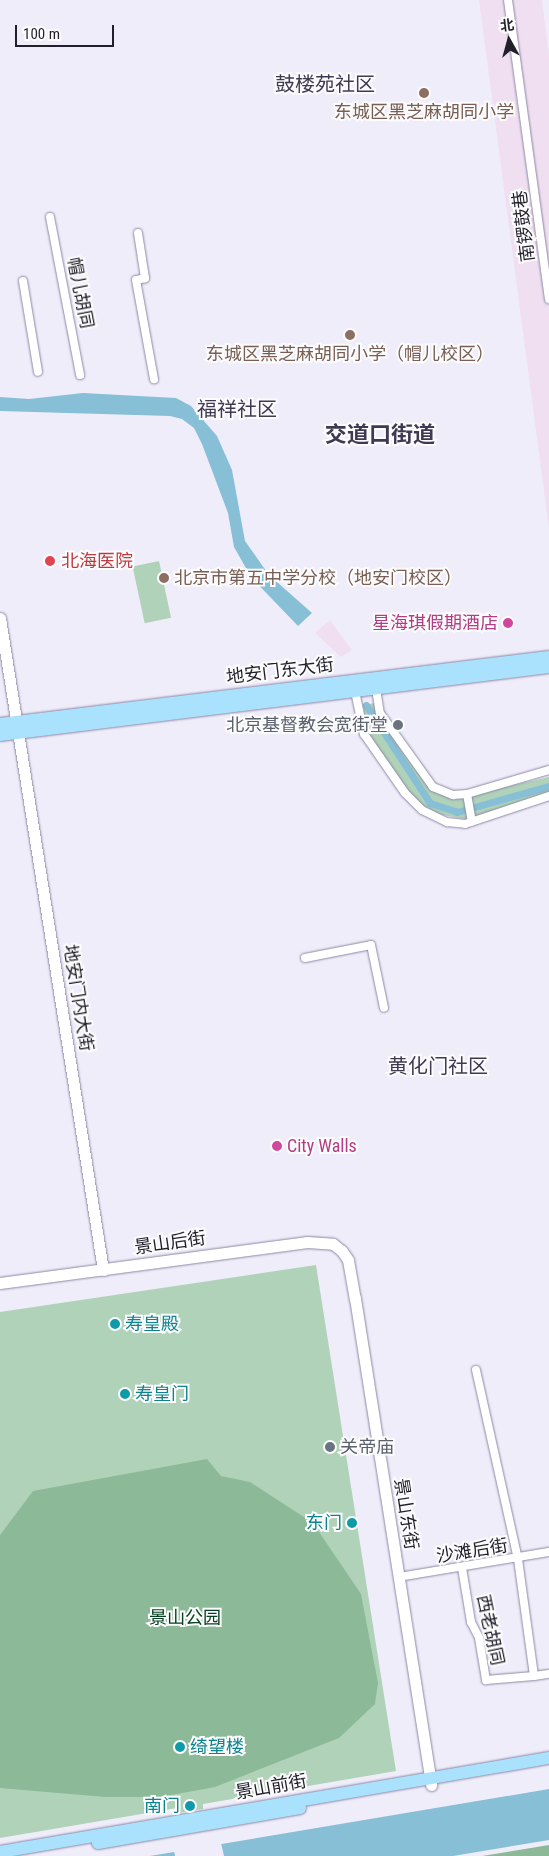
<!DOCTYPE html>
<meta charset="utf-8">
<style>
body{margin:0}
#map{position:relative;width:549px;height:1856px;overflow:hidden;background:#f0edfa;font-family:"Roboto Condensed","Noto Sans SC",sans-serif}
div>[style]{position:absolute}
.commercial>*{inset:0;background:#efdff1}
.green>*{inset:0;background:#b0d2b9;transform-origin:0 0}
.forest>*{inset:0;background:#8cba99}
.water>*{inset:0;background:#86bfd6}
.pier>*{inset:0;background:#f0edfa}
.canal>*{height:7px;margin:-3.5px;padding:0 3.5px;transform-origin:3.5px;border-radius:3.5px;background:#86bfd6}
.roads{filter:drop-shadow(0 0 1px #8e87a5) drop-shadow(0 0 1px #8e87a5)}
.street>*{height:8px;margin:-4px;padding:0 4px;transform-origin:4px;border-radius:4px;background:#fff}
.secondary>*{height:11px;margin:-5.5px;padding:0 5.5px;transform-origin:5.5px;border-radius:5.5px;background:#fff}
.primary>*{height:12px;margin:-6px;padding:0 6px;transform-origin:6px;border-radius:6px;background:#aae2fe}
.dots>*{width:14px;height:14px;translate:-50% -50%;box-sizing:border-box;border:2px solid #fcfcfc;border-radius:50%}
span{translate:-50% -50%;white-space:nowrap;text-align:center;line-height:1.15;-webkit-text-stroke:4px #fcfcfc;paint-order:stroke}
.education-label{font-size:18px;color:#785e54}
.left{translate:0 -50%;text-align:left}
.street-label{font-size:18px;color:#221f2b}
.health-label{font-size:18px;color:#be3a42}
.hotel-label{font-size:18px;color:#b23c85}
.right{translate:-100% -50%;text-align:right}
.worship-label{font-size:18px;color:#5b616d}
.culture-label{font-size:18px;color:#0d838f}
.park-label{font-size:18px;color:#074021}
.quarter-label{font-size:20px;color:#403953}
.district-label{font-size:22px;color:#403953;font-weight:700}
.north{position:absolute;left:484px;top:15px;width:50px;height:50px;-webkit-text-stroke:4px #fcfcfc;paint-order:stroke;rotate:353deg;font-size:14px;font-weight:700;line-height:20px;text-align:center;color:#221f2b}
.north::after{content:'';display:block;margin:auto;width:18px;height:22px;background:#221f2b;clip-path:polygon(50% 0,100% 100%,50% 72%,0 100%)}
.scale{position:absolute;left:15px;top:25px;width:99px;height:22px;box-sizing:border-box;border:2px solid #221f2b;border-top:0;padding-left:6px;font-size:15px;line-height:18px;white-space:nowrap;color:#221f2b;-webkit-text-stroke:4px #fcfcfc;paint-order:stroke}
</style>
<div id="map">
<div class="commercial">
<i style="clip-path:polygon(479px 0,542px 0,549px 55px,549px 529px)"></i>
<i style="clip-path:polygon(330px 620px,352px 650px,341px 657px,315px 633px)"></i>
</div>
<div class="green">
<i style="left:159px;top:561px;width:58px;height:27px;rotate:78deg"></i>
<i style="clip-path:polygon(375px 703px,429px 785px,456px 798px,549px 777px,549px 794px,465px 819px,426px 812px,413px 799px,368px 734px,363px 705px)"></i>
<i style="clip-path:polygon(316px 1265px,396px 1771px,203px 1804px,203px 1809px,178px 1813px,177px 1808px,0 1838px,0 1312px)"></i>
</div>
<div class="forest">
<i style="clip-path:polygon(207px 1459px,221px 1476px,250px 1482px,313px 1523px,361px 1594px,378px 1683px,375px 1704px,339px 1738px,215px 1787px,161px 1797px,105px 1797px,0 1788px,0 1535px,33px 1491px)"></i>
<i style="clip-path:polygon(549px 1845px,549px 1856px,482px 1856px)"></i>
</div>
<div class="water">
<i style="clip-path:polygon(83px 393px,176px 398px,191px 406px,217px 436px,232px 470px,245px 541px,269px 575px,312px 613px,298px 626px,251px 577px,234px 547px,228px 513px,202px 444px,194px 428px,182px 419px,170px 416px,0 411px,0 397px,29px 399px)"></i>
<i style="clip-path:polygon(549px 1789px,549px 1840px,453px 1856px,150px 1856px)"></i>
</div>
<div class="pier">
<i style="clip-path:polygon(221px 1843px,224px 1856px,175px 1856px,174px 1851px)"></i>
</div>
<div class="canal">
<i style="left:366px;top:705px;width:117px;rotate:56.9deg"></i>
<i style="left:430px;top:803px;width:28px;rotate:18deg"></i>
<i style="left:457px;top:812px;width:96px;rotate:-15.8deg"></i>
</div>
<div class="roads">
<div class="street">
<i style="left:508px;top:0;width:302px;rotate:82.2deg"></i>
<i style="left:50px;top:217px;width:161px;rotate:79.2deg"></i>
<i style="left:138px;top:233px;width:46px;rotate:81.2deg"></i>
<i style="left:145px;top:278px;width:9px;rotate:167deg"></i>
<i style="left:136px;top:280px;width:101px;rotate:79.7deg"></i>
<i style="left:23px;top:281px;width:92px;rotate:80.6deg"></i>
<i style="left:376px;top:689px;width:24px;rotate:81deg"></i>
<i style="left:380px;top:713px;width:91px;rotate:54.4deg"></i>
<i style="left:433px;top:787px;width:22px;rotate:22deg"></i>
<i style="left:453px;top:795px;width:14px;rotate:-4deg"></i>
<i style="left:467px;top:794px;width:85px;rotate:-16.3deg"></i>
<i style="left:355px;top:691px;width:44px;rotate:78.2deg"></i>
<i style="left:364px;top:734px;width:72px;rotate:55.2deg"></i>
<i style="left:405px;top:793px;width:24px;rotate:45deg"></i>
<i style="left:422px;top:810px;width:28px;rotate:26deg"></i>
<i style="left:447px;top:822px;width:18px;rotate:6deg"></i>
<i style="left:465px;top:824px;width:89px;rotate:-18.4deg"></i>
<i style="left:467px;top:794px;width:28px;rotate:80deg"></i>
<i style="left:305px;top:958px;width:67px;rotate:-11.1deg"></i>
<i style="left:371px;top:945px;width:64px;rotate:78.3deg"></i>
<i style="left:476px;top:1370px;width:194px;rotate:77.5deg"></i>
<i style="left:518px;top:1559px;width:118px;rotate:82.2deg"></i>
<i style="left:534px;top:1676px;width:15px;rotate:-8deg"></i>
<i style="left:462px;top:1568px;width:55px;rotate:80.5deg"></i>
<i style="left:471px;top:1622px;width:18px;rotate:63deg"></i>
<i style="left:479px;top:1638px;width:43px;rotate:80.5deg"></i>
<i style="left:486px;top:1680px;width:48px;rotate:-4.8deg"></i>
<i style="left:399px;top:1577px;width:152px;rotate:-9.5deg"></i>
</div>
<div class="secondary">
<i style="left:0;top:618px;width:660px;rotate:81.02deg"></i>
<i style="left:0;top:1283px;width:310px;rotate:-7.6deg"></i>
<i style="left:307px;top:1242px;width:26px;rotate:4deg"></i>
<i style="left:333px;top:1244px;width:11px;rotate:38deg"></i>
<i style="left:342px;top:1251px;width:11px;rotate:56deg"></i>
<i style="left:348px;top:1260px;width:39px;rotate:80deg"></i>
<i style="left:355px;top:1298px;width:493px;rotate:81.1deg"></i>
</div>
<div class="primary">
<i style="left:0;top:724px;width:553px;rotate:-6.96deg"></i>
<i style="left:0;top:735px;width:553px;rotate:-7.06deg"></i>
<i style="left:98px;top:1843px;width:205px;rotate:-9.8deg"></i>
<i style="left:0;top:1852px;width:557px;rotate:-9.72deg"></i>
</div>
</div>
<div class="dots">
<i style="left:424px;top:93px;background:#8d6e63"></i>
<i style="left:350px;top:335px;background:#8d6e63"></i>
<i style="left:50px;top:561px;background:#e0444e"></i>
<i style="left:164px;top:578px;background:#8d6e63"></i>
<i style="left:508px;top:623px;background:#d1479c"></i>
<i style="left:398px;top:725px;background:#6b7280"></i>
<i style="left:277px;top:1146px;background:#d1479c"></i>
<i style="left:115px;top:1324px;background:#0f9aa8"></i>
<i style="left:125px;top:1394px;background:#0f9aa8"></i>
<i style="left:330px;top:1447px;background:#6b7280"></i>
<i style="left:352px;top:1523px;background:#0f9aa8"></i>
<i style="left:180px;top:1747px;background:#0f9aa8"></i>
<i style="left:190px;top:1806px;background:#0f9aa8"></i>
</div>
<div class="education-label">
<span style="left:424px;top:112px">东城区黑芝麻胡同小学</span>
<span style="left:350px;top:354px">东城区黑芝麻胡同小学（帽儿校区）</span>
<span class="left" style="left:174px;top:578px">北京市第五中学分校（地安门校区）</span>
</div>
<div class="street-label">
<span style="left:524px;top:226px;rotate:-97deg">南锣鼓巷</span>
<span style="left:80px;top:293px;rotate:79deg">帽儿胡同</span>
<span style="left:280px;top:671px;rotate:-7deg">地安门东大街</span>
<span style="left:78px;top:998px;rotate:81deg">地安门内大街</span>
<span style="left:170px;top:1243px;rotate:-8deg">景山后街</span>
<span style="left:406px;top:1514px;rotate:81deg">景山东街</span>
<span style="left:472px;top:1551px;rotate:-9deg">沙滩后街</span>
<span style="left:490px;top:1630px;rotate:78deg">西老胡同</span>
<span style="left:271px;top:1787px;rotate:-10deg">景山前街</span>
</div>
<div class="health-label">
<span class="left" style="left:61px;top:561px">北海医院</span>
</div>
<div class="hotel-label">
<span class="right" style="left:498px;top:623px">星海琪假期酒店</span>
<span class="left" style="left:287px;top:1146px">City Walls</span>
</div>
<div class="worship-label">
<span class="right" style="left:388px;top:725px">北京基督教会宽街堂</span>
<span class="left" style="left:340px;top:1447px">关帝庙</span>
</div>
<div class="culture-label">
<span class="left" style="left:125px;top:1324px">寿皇殿</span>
<span class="left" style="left:135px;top:1394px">寿皇门</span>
<span class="right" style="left:342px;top:1523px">东门</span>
<span class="left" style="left:190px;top:1747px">绮望楼</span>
<span class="right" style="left:180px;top:1806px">南门</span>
</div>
<div class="park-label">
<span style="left:185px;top:1618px">景山公园</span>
</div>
<div class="quarter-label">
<span style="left:325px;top:84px">鼓楼苑社区</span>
<span style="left:237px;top:409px">福祥社区</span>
<span style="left:438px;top:1066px">黄化门社区</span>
</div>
<div class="district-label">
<span style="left:380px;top:435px">交道口街道</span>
</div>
<div class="north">北</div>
<div class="scale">100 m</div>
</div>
